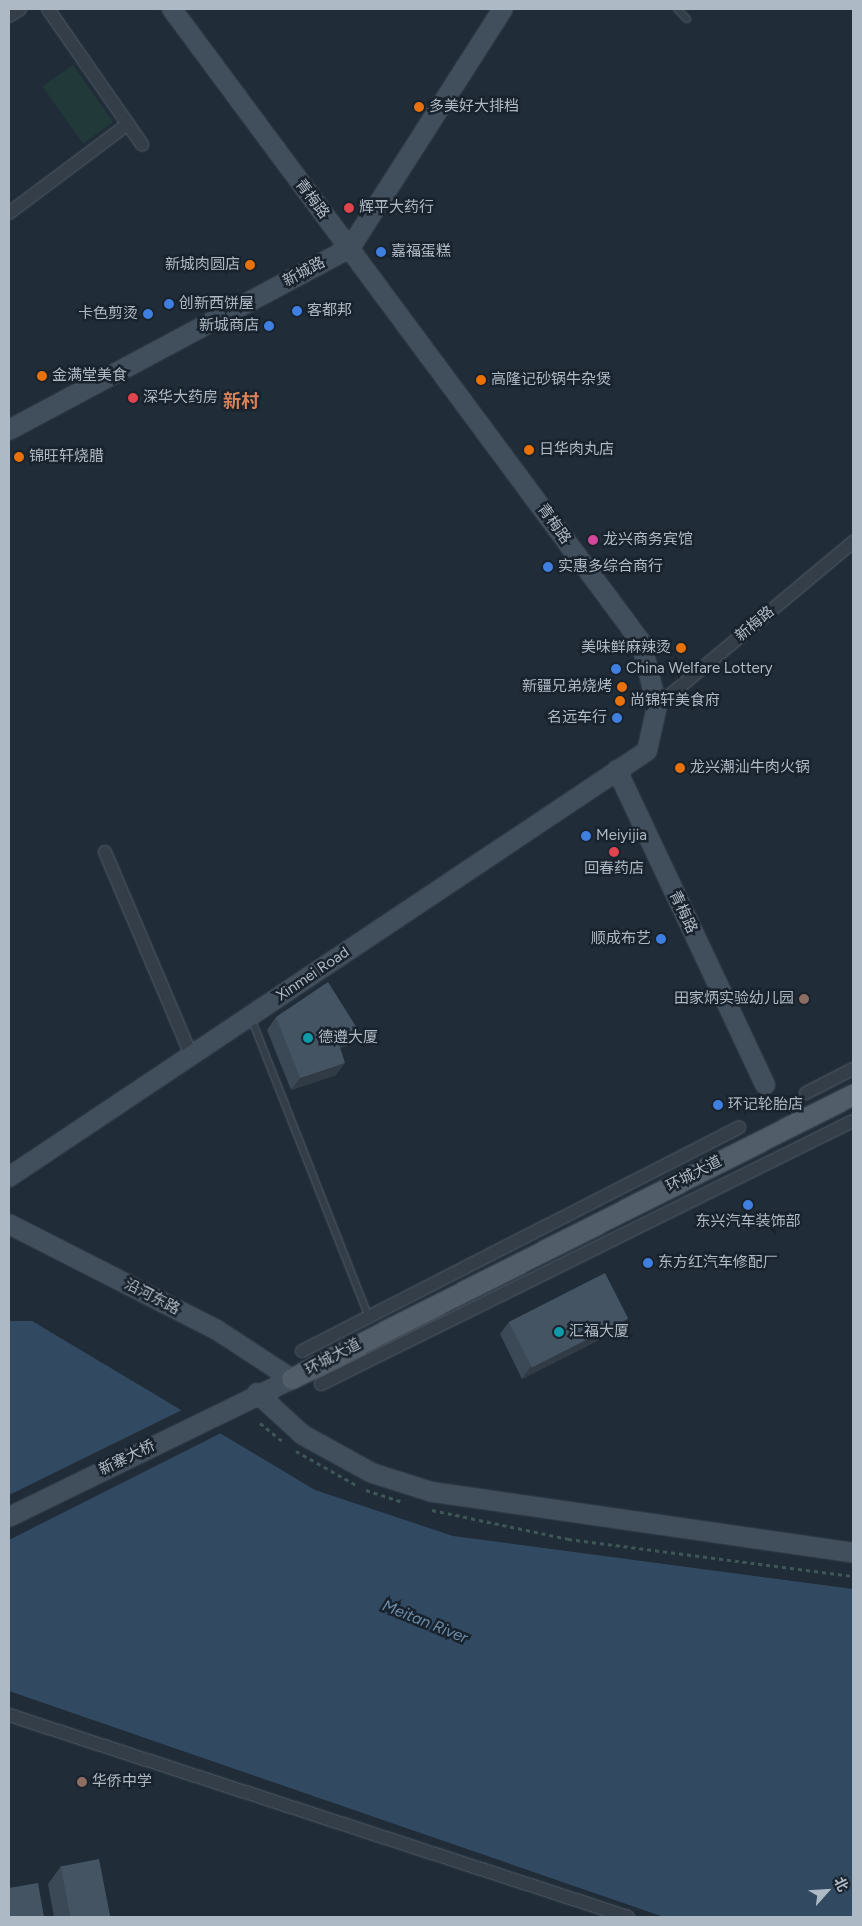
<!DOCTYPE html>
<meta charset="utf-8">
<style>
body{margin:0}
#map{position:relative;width:862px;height:1926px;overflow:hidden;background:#202d39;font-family:Figtree,"Noto Sans SC",sans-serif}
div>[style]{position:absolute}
.green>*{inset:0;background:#22393a;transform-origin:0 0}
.water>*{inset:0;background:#324a61}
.pier>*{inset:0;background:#202d39}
.path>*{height:3px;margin-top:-1.5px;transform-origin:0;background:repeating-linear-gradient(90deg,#3f5657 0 4px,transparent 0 8px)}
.roads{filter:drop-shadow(0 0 1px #515c67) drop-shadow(0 0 1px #515c67)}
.lane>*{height:6px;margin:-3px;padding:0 3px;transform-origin:3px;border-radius:3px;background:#333e49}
.street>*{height:12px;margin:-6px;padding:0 6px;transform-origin:6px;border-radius:6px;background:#333e49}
.secondary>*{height:18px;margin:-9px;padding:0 9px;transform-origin:9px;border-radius:9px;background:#414e5c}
.primary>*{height:20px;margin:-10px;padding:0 10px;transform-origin:10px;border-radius:10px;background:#515e69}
.wall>*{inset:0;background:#3b4855}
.shaded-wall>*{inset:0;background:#303b45}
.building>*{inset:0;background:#455463;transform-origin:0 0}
.dots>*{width:14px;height:14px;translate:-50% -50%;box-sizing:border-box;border:2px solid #19232d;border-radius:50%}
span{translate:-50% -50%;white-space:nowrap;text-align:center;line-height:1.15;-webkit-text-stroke:5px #19232d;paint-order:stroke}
.poi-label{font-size:15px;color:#aeb9c6}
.left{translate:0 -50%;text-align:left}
.right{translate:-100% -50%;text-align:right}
.street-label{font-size:15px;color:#aeb9c6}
.water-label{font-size:16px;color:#6d8daa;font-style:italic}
.quarter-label{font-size:18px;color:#d78257;font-weight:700}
.frame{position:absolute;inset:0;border:10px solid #aeb9c6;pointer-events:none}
.north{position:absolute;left:802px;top:1866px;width:50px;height:50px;-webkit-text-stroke:4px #19232d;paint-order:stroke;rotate:64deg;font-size:14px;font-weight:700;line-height:20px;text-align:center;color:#aeb9c6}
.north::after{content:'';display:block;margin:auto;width:18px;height:22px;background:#aeb9c6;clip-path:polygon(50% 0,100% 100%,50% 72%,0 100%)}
</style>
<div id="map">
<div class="green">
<i style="left:73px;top:65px;width:70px;height:37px;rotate:55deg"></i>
</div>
<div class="water">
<i style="clip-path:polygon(9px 1321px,32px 1321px,315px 1490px,453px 1536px,853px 1589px,853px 1917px,664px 1917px,9px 1691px)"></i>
</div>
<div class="pier">
<i style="clip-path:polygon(184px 1409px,223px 1432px,9px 1540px,9px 1495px)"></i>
</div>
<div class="path">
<i style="left:260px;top:1423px;width:32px;rotate:39deg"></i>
<i style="left:296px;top:1451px;width:69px;rotate:29.5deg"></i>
<i style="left:366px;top:1490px;width:38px;rotate:18deg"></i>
<i style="left:432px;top:1510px;width:139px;rotate:12deg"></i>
<i style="left:568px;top:1539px;width:287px;rotate:7.4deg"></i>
</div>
<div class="roads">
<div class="lane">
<i style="left:677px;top:9px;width:14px;rotate:45deg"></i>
<i style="left:251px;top:1018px;width:321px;rotate:68.5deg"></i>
</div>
<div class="street">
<i style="left:48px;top:9px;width:165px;rotate:55.2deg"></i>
<i style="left:9px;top:16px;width:13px;rotate:-32deg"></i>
<i style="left:9px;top:213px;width:149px;rotate:-36.8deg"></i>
<i style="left:657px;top:706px;width:256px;rotate:-39.9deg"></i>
<i style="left:105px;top:852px;width:220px;rotate:67deg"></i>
<i style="left:806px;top:1093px;width:53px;rotate:-27.1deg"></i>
<i style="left:302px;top:1351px;width:491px;rotate:-27.1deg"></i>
<i style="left:321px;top:1384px;width:593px;rotate:-26.31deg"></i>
<i style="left:9px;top:1715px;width:651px;rotate:18.07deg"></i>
</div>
<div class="secondary">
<i style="left:9px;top:430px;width:387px;rotate:-28.1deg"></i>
<i style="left:350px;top:248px;width:284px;rotate:-57.4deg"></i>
<i style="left:617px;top:770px;width:348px;rotate:64.8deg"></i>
<i style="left:9px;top:1177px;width:767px;rotate:-33.73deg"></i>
<i style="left:647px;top:751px;width:46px;rotate:-77.5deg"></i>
<i style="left:657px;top:706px;width:66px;rotate:-104deg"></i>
<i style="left:641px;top:642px;width:788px;rotate:-126.54deg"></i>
<i style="left:9px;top:1224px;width:233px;rotate:27deg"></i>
<i style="left:217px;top:1330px;width:90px;rotate:33.2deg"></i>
<i style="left:257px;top:1393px;width:62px;rotate:42.4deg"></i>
<i style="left:303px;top:1435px;width:79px;rotate:28.8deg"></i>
<i style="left:372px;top:1473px;width:63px;rotate:17.6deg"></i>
<i style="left:432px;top:1492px;width:425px;rotate:8.2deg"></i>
<i style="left:9px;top:1517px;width:315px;rotate:-26deg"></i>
</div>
<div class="primary">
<i style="left:292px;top:1379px;width:629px;rotate:-26.85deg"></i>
</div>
</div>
<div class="wall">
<i style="clip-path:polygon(276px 1017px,351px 1045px,340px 1048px,336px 1075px,291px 1090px,267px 1030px)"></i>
<i style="clip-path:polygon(628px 1318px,619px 1330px,522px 1379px,500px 1334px,509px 1322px)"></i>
<i style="clip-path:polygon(61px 1866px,110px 1917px,54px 1917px,48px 1884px)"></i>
</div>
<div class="shaded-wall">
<i style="clip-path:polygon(360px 1033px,351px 1045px,328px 1051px,337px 1038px)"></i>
<i style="clip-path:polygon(345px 1063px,336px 1075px,291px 1090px,300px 1078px)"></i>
<i style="clip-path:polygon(628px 1318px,619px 1330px,522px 1379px,531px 1366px)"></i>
</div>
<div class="building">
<i style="clip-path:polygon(328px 982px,360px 1033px,337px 1038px,345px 1063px,300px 1078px,276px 1017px)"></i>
<i style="left:605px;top:1273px;width:51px;height:108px;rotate:63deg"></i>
<i style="left:99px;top:1859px;width:59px;height:39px;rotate:79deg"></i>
<i style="clip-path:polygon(38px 1883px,44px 1917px,9px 1917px,9px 1888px)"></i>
</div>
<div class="dots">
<i style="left:419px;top:107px;background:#e8710a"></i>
<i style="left:349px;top:208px;background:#e0444e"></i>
<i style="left:381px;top:252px;background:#3f7fe0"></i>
<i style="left:250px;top:265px;background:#e8710a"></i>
<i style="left:169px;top:304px;background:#3f7fe0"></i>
<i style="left:297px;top:311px;background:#3f7fe0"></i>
<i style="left:148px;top:314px;background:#3f7fe0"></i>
<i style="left:269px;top:326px;background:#3f7fe0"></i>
<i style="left:42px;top:376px;background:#e8710a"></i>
<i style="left:481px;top:380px;background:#e8710a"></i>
<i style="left:133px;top:398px;background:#e0444e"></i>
<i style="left:529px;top:450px;background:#e8710a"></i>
<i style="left:19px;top:457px;background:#e8710a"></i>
<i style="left:593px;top:540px;background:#d1479c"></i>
<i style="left:548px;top:567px;background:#3f7fe0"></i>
<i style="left:681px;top:648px;background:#e8710a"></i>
<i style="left:616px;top:669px;background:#3f7fe0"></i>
<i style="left:622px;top:687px;background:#e8710a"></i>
<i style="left:620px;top:701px;background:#e8710a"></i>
<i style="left:617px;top:718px;background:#3f7fe0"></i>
<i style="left:680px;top:768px;background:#e8710a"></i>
<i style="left:586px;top:836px;background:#3f7fe0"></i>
<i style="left:614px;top:852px;background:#e0444e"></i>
<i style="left:661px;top:939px;background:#3f7fe0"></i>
<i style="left:804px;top:999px;background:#8d6e63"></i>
<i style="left:308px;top:1038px;background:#0f9aa8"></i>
<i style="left:718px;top:1105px;background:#3f7fe0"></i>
<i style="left:748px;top:1205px;background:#3f7fe0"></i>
<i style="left:648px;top:1263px;background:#3f7fe0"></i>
<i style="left:559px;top:1332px;background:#0f9aa8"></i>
<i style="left:82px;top:1782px;background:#8d6e63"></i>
</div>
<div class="poi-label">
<span class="left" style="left:429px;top:107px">多美好大排档</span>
<span class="left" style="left:359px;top:208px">辉平大药行</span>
<span class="left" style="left:391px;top:252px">嘉福蛋糕</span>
<span class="right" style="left:240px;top:265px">新城肉圆店</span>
<span class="left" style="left:179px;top:304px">创新西饼屋</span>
<span class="left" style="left:307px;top:311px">客都邦</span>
<span class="right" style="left:138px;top:314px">卡色剪烫</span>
<span class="right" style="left:259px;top:326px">新城商店</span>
<span class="left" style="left:52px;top:376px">金满堂美食</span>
<span class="left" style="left:491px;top:380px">高隆记砂锅牛杂煲</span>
<span class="left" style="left:143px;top:398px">深华大药房</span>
<span class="left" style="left:539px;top:450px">日华肉丸店</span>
<span class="left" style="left:29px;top:457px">锦旺轩烧腊</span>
<span class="left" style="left:603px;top:540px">龙兴商务宾馆</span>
<span class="left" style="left:558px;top:567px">实惠多综合商行</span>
<span class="right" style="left:671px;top:648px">美味鲜麻辣烫</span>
<span class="left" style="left:626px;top:669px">China Welfare Lottery</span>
<span class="right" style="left:612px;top:687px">新疆兄弟烧烤</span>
<span class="left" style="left:630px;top:701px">尚锦轩美食府</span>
<span class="right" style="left:607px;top:718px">名远车行</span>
<span class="left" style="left:690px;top:768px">龙兴潮汕牛肉火锅</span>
<span class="left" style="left:596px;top:836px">Meiyijia</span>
<span style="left:614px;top:869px">回春药店</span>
<span class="right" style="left:651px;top:939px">顺成布艺</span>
<span class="right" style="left:794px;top:999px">田家炳实验幼儿园</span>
<span class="left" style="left:318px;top:1038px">德遵大厦</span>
<span class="left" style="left:728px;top:1105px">环记轮胎店</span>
<span style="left:748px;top:1222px">东兴汽车装饰部</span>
<span class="left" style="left:658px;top:1263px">东方红汽车修配厂</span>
<span class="left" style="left:569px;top:1332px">汇福大厦</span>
<span class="left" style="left:92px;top:1782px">华侨中学</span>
</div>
<div class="street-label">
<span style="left:312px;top:199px;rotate:53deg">青梅路</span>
<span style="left:304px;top:272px;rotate:-28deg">新城路</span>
<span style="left:554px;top:524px;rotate:54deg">青梅路</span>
<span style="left:755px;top:624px;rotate:-40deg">新梅路</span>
<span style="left:683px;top:912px;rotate:65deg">青梅路</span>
<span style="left:313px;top:974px;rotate:-34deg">Xinmei Road</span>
<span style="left:694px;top:1174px;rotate:-27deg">环城大道</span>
<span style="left:152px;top:1297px;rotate:27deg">沿河东路</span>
<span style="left:333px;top:1357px;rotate:-28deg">环城大道</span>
<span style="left:127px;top:1458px;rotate:-26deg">新寨大桥</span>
</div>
<div class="water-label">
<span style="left:425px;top:1622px;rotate:22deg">Meitan River</span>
</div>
<div class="quarter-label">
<span style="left:241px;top:401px">新村</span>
</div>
<div class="frame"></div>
<div class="north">北</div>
</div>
